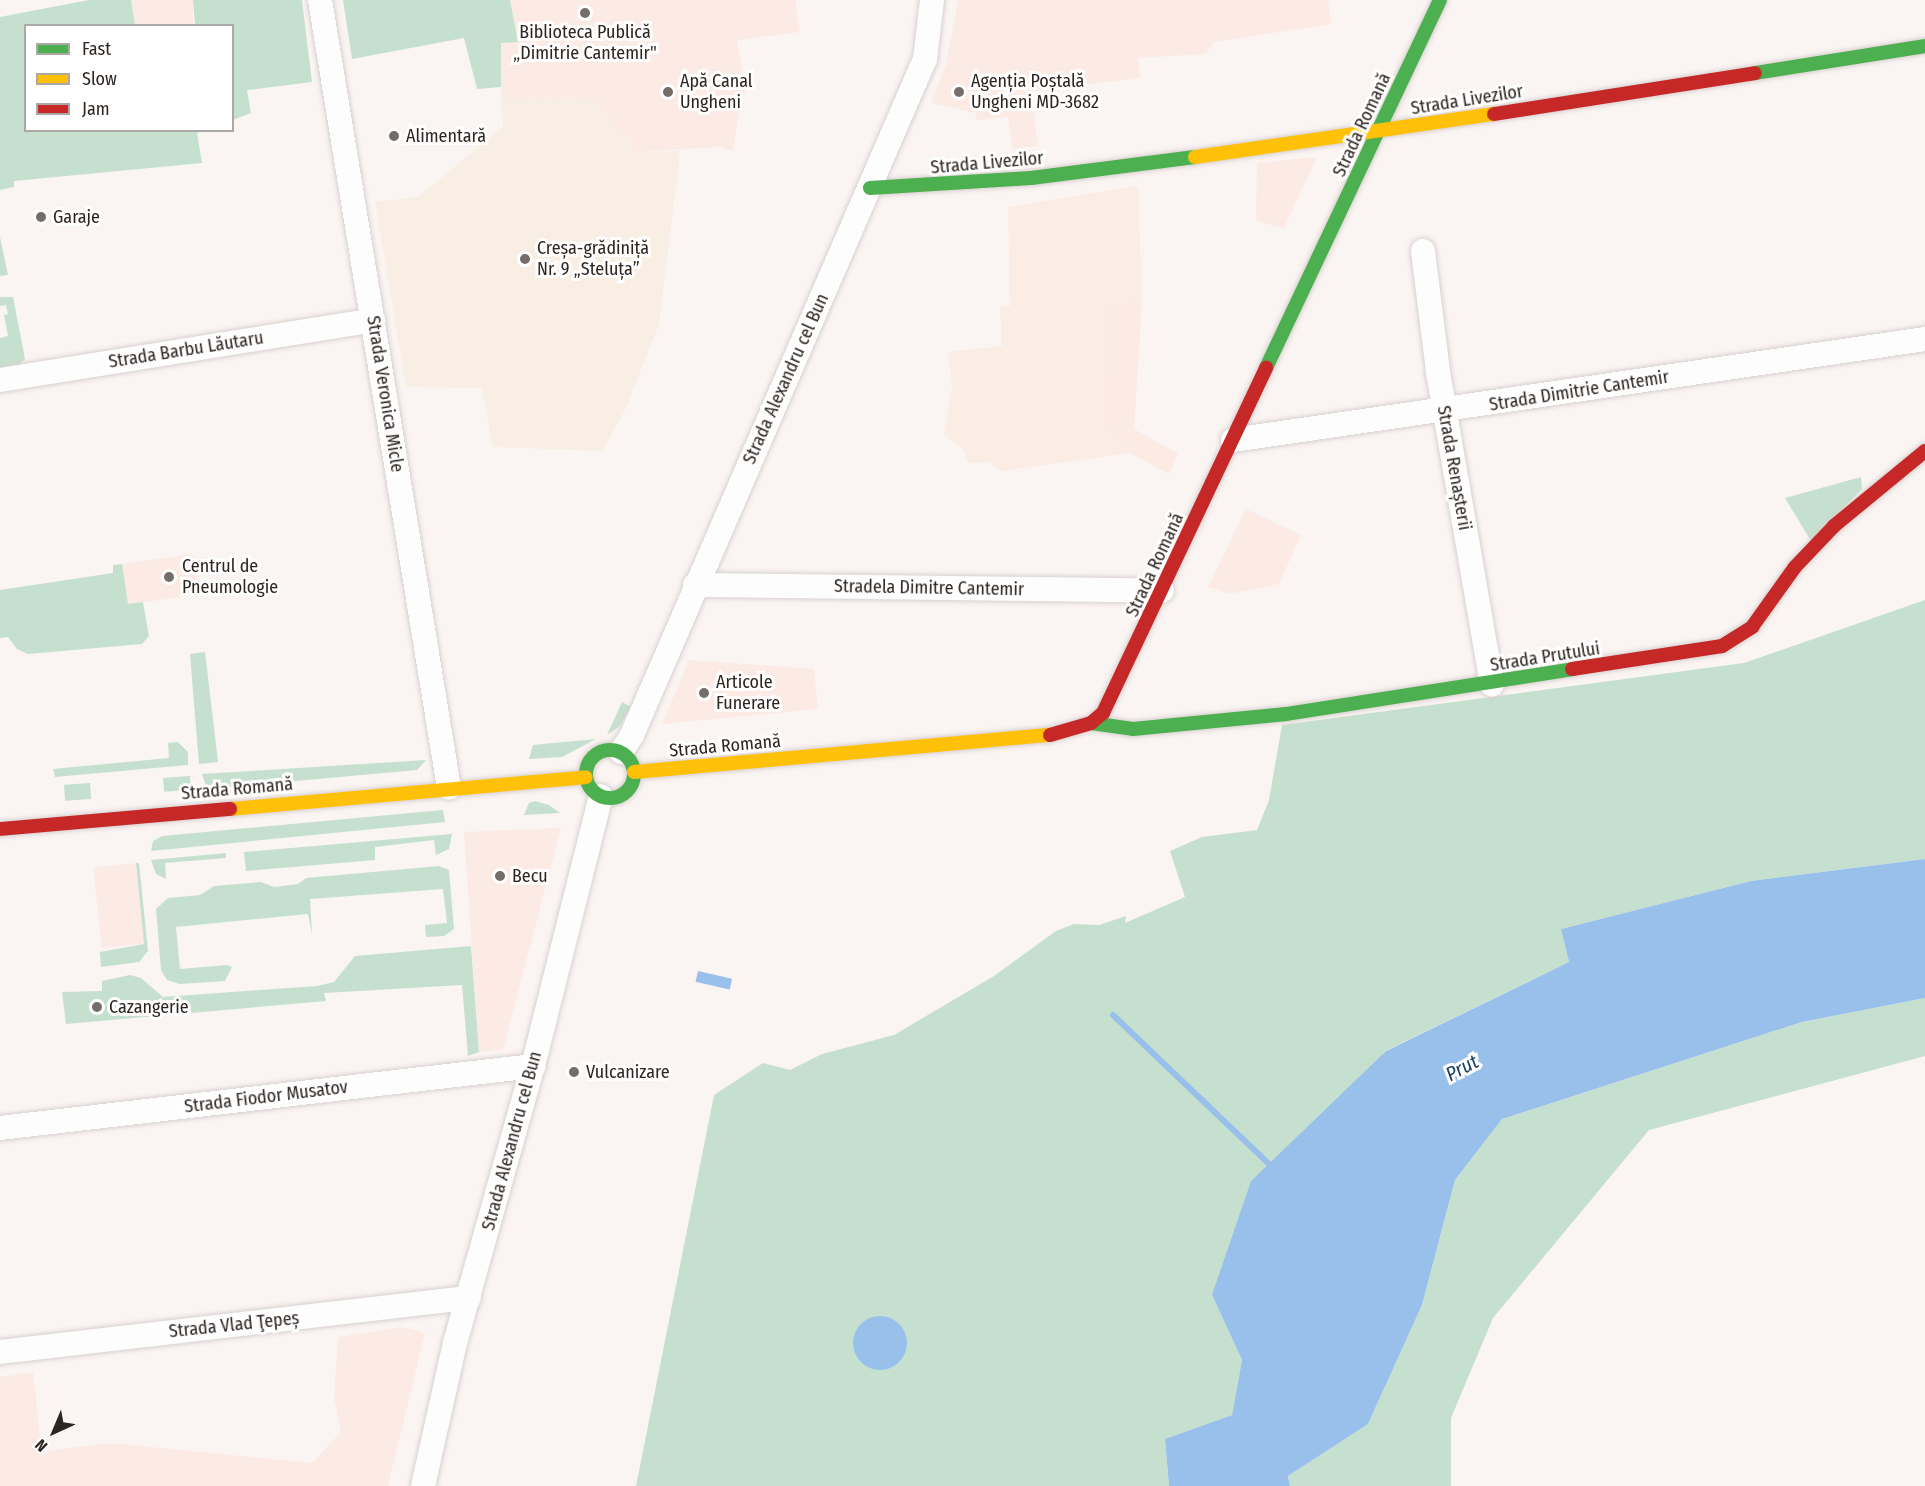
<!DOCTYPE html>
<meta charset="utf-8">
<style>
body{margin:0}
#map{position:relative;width:1925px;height:1486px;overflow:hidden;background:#faf4f3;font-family:"Fira Sans Condensed",sans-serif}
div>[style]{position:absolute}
.built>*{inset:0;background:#fcebe5;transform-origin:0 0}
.industrial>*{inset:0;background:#fbede4}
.education>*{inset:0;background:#f8eee3}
.green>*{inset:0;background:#c6e0cf;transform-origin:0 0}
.water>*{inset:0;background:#99bfeb;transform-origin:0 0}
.round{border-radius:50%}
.stream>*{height:6px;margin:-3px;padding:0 3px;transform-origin:3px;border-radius:3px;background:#99bfeb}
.roads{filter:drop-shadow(0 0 2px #d8d1cf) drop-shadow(0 0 2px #d8d1cf)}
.street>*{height:24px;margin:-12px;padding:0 12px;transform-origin:12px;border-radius:12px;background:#fefdfd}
.fast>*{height:14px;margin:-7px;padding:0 7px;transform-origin:7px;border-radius:7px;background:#4caf50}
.fast>.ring{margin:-7px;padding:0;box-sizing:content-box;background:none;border:14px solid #4caf50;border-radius:50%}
.slow>*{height:14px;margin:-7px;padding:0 7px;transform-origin:7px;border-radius:7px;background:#ffc107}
.jam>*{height:14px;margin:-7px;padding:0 7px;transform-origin:7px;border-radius:7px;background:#c62828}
.dots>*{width:16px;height:16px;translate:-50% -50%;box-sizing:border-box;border:3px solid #fff;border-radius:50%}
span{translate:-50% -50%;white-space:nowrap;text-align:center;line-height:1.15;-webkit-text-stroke:6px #fff;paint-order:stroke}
.poi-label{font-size:18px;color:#2d2521}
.left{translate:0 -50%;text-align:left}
.street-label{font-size:18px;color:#2d2521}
.water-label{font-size:20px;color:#163e67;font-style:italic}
.legend{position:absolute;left:24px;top:24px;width:210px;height:108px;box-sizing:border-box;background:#fff;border:2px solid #aba8a6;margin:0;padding:8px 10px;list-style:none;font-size:18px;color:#2d2521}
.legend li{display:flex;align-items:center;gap:12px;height:30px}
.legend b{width:30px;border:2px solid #aba8a6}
.north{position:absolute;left:24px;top:1402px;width:60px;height:60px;-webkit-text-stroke:4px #fff;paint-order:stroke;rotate:224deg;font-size:16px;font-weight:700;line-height:24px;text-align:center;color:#2d2521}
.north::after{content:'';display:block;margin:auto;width:21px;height:27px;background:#2d2521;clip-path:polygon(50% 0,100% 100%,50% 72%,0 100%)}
</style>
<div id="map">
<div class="built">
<i style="left:131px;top:0;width:62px;height:25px"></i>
<i style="clip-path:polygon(510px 0,795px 0,800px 32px,737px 40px,742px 67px,738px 79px,753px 81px,741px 98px,733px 151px,719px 147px,636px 152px,635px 142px,620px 133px,593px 98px,501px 99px,501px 43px,518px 41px)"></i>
<i style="clip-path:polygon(958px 0,1328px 0,1331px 24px,1214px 42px,1206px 54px,1138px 58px,1140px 78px,1031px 91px,1038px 146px,1012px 149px,1008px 117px,976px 120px,976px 113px,931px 103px,946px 64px)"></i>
<i style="clip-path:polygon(1317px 157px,1284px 228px,1256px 221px,1257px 163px)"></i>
<i style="clip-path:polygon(1106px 302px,1142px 302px,1134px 429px,1178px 453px,1169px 474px,1129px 453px,1103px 420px)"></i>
<i style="clip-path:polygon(1246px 509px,1301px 535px,1279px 584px,1230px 594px,1208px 587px)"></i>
<i style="left:193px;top:554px;width:41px;height:72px;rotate:82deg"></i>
<i style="clip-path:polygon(689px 660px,814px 669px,818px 709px,662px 724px)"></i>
<i style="clip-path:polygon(561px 828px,503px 1050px,479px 1052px,464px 832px)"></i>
<i style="left:136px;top:863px;width:81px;height:43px;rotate:84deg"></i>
<i style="clip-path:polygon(403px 1327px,425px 1333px,388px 1486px,0 1486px,0 1377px,33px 1372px,42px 1455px,50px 1450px,112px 1443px,312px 1463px,341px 1432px,334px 1398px,338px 1337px)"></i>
</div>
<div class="industrial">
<i style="clip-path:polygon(1138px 186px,1142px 302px,1106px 303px,1103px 420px,1129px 453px,1001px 471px,989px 462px,968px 463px,963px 448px,944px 435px,952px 385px,948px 352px,1002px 346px,1000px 306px,1010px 306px,1008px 207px)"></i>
</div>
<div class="education">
<i style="clip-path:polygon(593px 98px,620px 133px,635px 142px,636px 152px,680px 151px,659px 324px,625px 410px,602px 451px,493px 447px,482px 388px,406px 387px,375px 202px,418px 197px,503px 127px,501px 99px)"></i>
</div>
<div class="green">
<i style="clip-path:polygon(89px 0,131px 0,135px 25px,26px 26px,26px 130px,203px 131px,197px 133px,202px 163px,14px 181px,14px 187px,0 190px,0 17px)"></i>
<i style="clip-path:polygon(193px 0,302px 0,312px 82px,247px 90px,251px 113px,233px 120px,232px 26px,195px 25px)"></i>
<i style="clip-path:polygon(343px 0,510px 0,518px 42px,501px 43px,501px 87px,477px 89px,464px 38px,352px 59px)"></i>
<i style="clip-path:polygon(0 237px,8px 275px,0 276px)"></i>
<i style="clip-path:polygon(0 297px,13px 297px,25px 359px,18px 366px,0 369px,0 338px,8px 336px,4px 315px,8px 314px,6px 305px,0 306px)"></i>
<i style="clip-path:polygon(1861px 477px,1862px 489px,1811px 541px,1785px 498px)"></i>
<i style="clip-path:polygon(122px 564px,128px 604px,143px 602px,149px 636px,142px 644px,28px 654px,17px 649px,8px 637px,0 638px,0 590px,113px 573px,113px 565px)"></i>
<i style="clip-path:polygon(1925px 600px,1925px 859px,1751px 881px,1561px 929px,1569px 962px,1385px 1051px,1212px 1295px,1242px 1360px,1232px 1415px,1165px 1439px,1169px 1486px,636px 1486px,714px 1095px,763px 1063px,790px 1070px,822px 1054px,894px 1035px,994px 976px,1056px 931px,1074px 924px,1099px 925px,1126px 916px,1125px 923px,1185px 897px,1170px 851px,1202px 837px,1257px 830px,1269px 800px,1282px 725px,1744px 663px)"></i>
<i style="clip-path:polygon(205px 652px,218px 762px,199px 764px,190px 654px)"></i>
<i style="clip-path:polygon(622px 702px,631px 707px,620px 726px,607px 735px)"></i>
<i style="clip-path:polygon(596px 739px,562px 757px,529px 759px,533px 745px)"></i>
<i style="clip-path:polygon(178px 742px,188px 752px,188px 765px,55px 777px,53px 769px,169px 758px,168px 743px)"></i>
<i style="clip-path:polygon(426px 760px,417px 770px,207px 789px,202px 774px)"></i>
<i style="left:190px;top:776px;width:14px;height:27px;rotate:86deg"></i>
<i style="left:90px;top:783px;width:16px;height:26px;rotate:86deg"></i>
<i style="clip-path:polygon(535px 801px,549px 805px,560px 813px,524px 815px,529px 803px)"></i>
<i style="clip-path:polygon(443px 810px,445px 822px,151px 851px,153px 841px,162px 836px)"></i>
<i style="clip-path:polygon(452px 834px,449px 849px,436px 855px,434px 840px,375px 847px,375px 860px,246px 871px,244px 852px)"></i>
<i style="clip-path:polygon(226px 853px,226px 858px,165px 863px,166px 879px,156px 874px,151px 860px)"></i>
<i style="clip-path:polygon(136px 863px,139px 863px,148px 951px,139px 962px,101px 967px,100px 952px,144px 944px)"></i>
<i style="clip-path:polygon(439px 866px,449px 870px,454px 929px,444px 936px,426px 937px,425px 925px,447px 923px,443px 889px,310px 899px,312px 934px,308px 914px,176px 927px,180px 969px,227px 965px,232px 967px,225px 981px,180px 984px,167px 980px,161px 970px,156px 909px,168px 898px,200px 895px,214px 886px,261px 882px,274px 887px,298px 884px,306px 878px)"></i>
<i style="clip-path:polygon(471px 946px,479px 1052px,468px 1056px,462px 985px,324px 993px,326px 1001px,66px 1024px,62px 992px,102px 991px,102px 981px,130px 975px,141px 978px,163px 997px,317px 986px,334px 982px,355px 956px)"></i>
<i style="clip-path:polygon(1925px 998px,1925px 1056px,1649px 1130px,1493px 1318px,1451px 1418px,1451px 1486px,1290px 1486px,1288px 1476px,1368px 1424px,1422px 1305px,1455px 1180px,1502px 1119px,1802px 1022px)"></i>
</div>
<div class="water">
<i style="clip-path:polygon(1925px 859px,1925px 998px,1802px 1022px,1502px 1119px,1455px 1180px,1422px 1305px,1368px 1424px,1288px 1476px,1290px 1486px,1169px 1486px,1165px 1439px,1232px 1415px,1242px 1360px,1212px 1295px,1251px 1181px,1386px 1051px,1569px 962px,1561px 929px,1751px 881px)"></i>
<i style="left:698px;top:971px;width:35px;height:11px;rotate:13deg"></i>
<i class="round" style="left:853px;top:1316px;width:54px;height:54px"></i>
</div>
<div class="stream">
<i style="left:1113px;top:1015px;width:221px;rotate:43.7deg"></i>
</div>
<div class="roads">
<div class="street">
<i style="left:320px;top:0;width:798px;rotate:80.7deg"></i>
<i style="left:1423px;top:251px;width:122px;rotate:82.9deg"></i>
<i style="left:1438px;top:372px;width:317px;rotate:80.2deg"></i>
<i style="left:0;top:380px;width:378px;rotate:-9.1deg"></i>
<i style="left:1233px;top:440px;width:699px;rotate:-8.3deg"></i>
<i style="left:695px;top:585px;width:467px;rotate:0.7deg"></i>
<i style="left:621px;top:752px;width:20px;rotate:-57deg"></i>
<i style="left:632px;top:735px;width:737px;rotate:-66.57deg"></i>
<i style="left:925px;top:59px;width:59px;rotate:-83.2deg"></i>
<i style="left:0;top:1128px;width:537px;rotate:-6.63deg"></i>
<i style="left:0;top:1352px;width:472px;rotate:-6.6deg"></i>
<i style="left:423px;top:1486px;width:147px;rotate:-77.4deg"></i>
<i style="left:455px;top:1343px;width:288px;rotate:-74.3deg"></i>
<i style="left:533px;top:1066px;width:278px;rotate:-75.9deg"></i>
</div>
<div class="fast">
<i style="left:1755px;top:73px;width:172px;rotate:-9deg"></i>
<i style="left:870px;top:188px;width:161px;rotate:-3.6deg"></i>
<i style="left:1031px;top:178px;width:165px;rotate:-7.3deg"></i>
<i style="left:1266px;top:368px;width:407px;rotate:-64.7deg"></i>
<i style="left:1091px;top:723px;width:42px;rotate:8.1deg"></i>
<i style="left:1133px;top:729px;width:154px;rotate:-5.6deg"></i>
<i style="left:1286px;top:714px;width:290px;rotate:-8.9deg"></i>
<i class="ring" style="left:586px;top:750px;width:34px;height:34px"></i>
</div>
<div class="slow">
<i style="left:1195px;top:157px;width:302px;rotate:-8.2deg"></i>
<i style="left:634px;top:772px;width:418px;rotate:-5.1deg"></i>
<i style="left:230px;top:809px;width:357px;rotate:-5.1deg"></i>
</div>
<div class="jam">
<i style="left:1494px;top:114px;width:264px;rotate:-8.9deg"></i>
<i style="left:1572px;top:669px;width:152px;rotate:-8.7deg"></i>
<i style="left:1722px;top:646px;width:36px;rotate:-32deg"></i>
<i style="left:1752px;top:627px;width:74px;rotate:-54.4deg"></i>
<i style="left:1795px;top:567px;width:57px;rotate:-46.4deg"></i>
<i style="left:1834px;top:526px;width:118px;rotate:-39.5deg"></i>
<i style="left:1050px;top:735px;width:43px;rotate:-16.3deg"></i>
<i style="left:1091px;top:723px;width:16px;rotate:-40deg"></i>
<i style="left:1103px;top:713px;width:382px;rotate:-64.7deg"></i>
<i style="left:0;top:829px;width:231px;rotate:-5deg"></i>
</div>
</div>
<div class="dots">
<i style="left:585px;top:13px;background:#756d6a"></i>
<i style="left:668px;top:92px;background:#756d6a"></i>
<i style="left:959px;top:92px;background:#756d6a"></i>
<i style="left:394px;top:136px;background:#756d6a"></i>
<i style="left:41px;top:217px;background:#756d6a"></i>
<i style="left:525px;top:259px;background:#756d6a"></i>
<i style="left:169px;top:577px;background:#756d6a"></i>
<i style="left:704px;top:693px;background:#756d6a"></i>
<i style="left:500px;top:876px;background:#756d6a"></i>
<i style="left:97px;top:1007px;background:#756d6a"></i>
<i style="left:574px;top:1072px;background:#756d6a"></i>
</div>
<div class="poi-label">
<span style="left:585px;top:43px">Biblioteca Publică<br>„Dimitrie Cantemir"</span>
<span class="left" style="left:680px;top:92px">Apă Canal<br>Ungheni</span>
<span class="left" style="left:971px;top:92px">Agenția Poștală<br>Ungheni MD-3682</span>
<span class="left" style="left:406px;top:136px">Alimentară</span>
<span class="left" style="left:53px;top:217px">Garaje</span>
<span class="left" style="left:537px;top:259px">Creșa-grădiniță<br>Nr. 9 „Steluța”</span>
<span class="left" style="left:182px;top:577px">Centrul de<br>Pneumologie</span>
<span class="left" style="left:716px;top:693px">Articole<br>Funerare</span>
<span class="left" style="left:512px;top:876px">Becu</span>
<span class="left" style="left:109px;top:1007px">Cazangerie</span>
<span class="left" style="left:586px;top:1072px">Vulcanizare</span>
</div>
<div class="street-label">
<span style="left:1467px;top:100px;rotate:-9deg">Strada Livezilor</span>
<span style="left:1362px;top:125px;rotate:-65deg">Strada Romană</span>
<span style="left:987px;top:163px;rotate:-5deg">Strada Livezilor</span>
<span style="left:186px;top:350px;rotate:-9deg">Strada Barbu Lăutaru</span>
<span style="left:786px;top:379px;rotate:-66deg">Strada Alexandru cel Bun</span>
<span style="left:1579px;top:391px;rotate:-9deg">Strada Dimitrie Cantemir</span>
<span style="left:385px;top:394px;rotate:81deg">Strada Veronica Micle</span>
<span style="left:1454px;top:468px;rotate:80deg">Strada Renașterii</span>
<span style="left:1155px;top:565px;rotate:-65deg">Strada Romană</span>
<span style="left:929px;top:588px;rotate:1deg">Stradela Dimitre Cantemir</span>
<span style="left:1545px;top:657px;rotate:-9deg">Strada Prutului</span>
<span style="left:725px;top:746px;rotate:-5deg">Strada Romană</span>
<span style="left:237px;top:789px;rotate:-5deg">Strada Romană</span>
<span style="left:266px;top:1097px;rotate:-7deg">Strada Fiodor Musatov</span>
<span style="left:512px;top:1141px;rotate:-75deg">Strada Alexandru cel Bun</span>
<span style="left:234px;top:1325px;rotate:-6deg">Strada Vlad Ţepeș</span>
</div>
<div class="water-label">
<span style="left:1462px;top:1068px;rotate:-28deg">Prut</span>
</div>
<ul class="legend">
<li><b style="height:8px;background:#4caf50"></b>Fast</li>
<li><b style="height:8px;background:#ffc107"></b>Slow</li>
<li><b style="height:8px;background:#c62828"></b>Jam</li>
</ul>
<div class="north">N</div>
</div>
